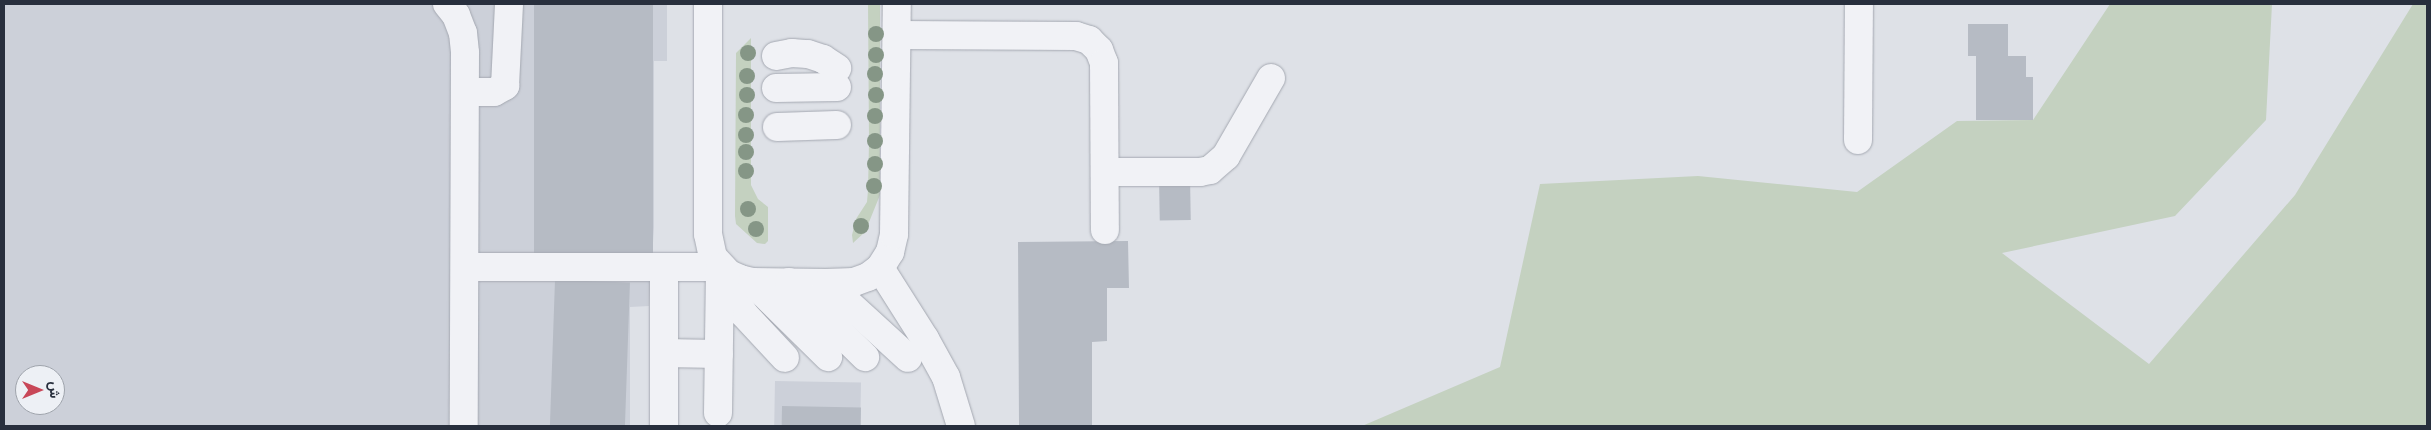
<!DOCTYPE html>
<meta charset="utf-8">
<style>
body{margin:0}
#map{position:relative;width:2431px;height:430px;overflow:hidden;background:#dee1e7;font-family:"Fira Sans",Vazirmatn,sans-serif}
div>[style]{position:absolute}
.built>*{inset:0;background:#ccd0d9;transform-origin:0 0}
.green>*{inset:0;background:#c4d1c0}
.building>*{inset:0;background:#b6bbc4;transform-origin:0 0}
.roads{filter:drop-shadow(0 0 1px #a4a8b1) drop-shadow(0 0 1px #a4a8b1)}
.minor>*{height:28px;margin:-14px;padding:0 14px;transform-origin:14px;border-radius:14px;background:#f1f2f6}
.trees>*{width:16px;height:16px;margin:-8px;border-radius:50%;background:#859686}
span{translate:-50% -50%;white-space:nowrap;text-align:center;line-height:1.15;-webkit-text-stroke:5px #edf0f5;paint-order:stroke}
.frame{position:absolute;inset:0;border:5px solid #282f3d;pointer-events:none}
.north{position:absolute;left:15px;top:365px;width:50px;height:50px;box-sizing:border-box;background:#edf0f5;border:1px solid #9ea3ab;border-radius:50%;rotate:90deg;font-size:14px;font-weight:700;line-height:20px;text-align:center;color:#282f3d}
.north::after{content:'';display:block;margin:auto;width:18px;height:22px;background:#c84758;clip-path:polygon(50% 0,100% 100%,50% 72%,0 100%)}
</style>
<div id="map">
<div class="built">
<i style="clip-path:polygon(evenodd,4px 4px,667px 4px,667px 61px,654px 61px,654px 227px,649px 306px,630px 307px,630px 426px,4px 426px,4px 4px,25px 375px,55px 375px,55px 405px,25px 405px,25px 375px)"></i>
<i style="left:775px;top:381px;width:86px;height:45px;rotate:1deg"></i>
</div>
<div class="green">
<i style="clip-path:polygon(868px 4px,880px 4px,880px 195px,865px 232px,853px 243px,852px 235px,856px 219px,867px 202px,868px 190px,869px 142px)"></i>
<i style="clip-path:polygon(2110px 4px,2272px 4px,2266px 120px,2175px 216px,2002px 253px,2149px 364px,2295px 195px,2413px 4px,2427px 4px,2427px 426px,1362px 426px,1500px 367px,1540px 184px,1698px 176px,1857px 192px,1957px 121px,2033px 120px)"></i>
<i style="clip-path:polygon(751px 38px,751px 185px,758px 199px,768px 207px,768px 241px,765px 244px,757px 243px,736px 224px,735px 216px,736px 53px)"></i>
</div>
<div class="building">
<i style="left:534px;top:4px;width:119px;height:261px"></i>
<i style="clip-path:polygon(1968px 24px,2008px 24px,2008px 56px,2026px 56px,2026px 77px,2033px 77px,2033px 120px,1976px 120px,1976px 56px,1968px 56px)"></i>
<i style="left:1190px;top:177px;width:43px;height:31px;rotate:89deg"></i>
<i style="clip-path:polygon(1128px 241px,1129px 288px,1107px 288px,1107px 341px,1092px 342px,1092px 426px,1019px 426px,1018px 242px)"></i>
<i style="left:555px;top:280px;width:75px;height:146px;rotate:2deg"></i>
<i style="left:782px;top:406px;width:79px;height:20px;rotate:1deg"></i>
</div>
<div class="roads">
<div class="minor">
<i style="left:447px;top:4px;width:14px;rotate:51deg"></i>
<i style="left:456px;top:15px;width:19px;rotate:69deg"></i>
<i style="left:463px;top:33px;width:20px;rotate:84deg"></i>
<i style="left:465px;top:53px;width:373px;rotate:90.2deg"></i>
<i style="left:708px;top:4px;width:230px;rotate:90deg"></i>
<i style="left:708px;top:234px;width:24px;rotate:78deg"></i>
<i style="left:713px;top:257px;width:23px;rotate:47deg"></i>
<i style="left:729px;top:274px;width:12px;rotate:24deg"></i>
<i style="left:740px;top:279px;width:12px;rotate:14deg"></i>
<i style="left:752px;top:282px;width:74px;rotate:0.8deg"></i>
<i style="left:826px;top:283px;width:28px;rotate:-2deg"></i>
<i style="left:854px;top:282px;width:15px;rotate:-20deg"></i>
<i style="left:868px;top:277px;width:15px;rotate:-37deg"></i>
<i style="left:880px;top:268px;width:19px;rotate:-58deg"></i>
<i style="left:890px;top:252px;width:18px;rotate:-77deg"></i>
<i style="left:894px;top:234px;width:230px;rotate:-89.3deg"></i>
<i style="left:897px;top:35px;width:179px;rotate:0.3deg"></i>
<i style="left:1076px;top:36px;width:14px;rotate:17deg"></i>
<i style="left:1089px;top:40px;width:14px;rotate:45deg"></i>
<i style="left:1099px;top:50px;width:14px;rotate:69deg"></i>
<i style="left:1104px;top:63px;width:167px;rotate:89.7deg"></i>
<i style="left:776px;top:56px;width:16px;rotate:-11deg"></i>
<i style="left:792px;top:53px;width:16px;rotate:4deg"></i>
<i style="left:808px;top:54px;width:16px;rotate:18deg"></i>
<i style="left:823px;top:59px;width:17px;rotate:33deg"></i>
<i style="left:776px;top:88px;width:61px;rotate:-0.9deg"></i>
<i style="left:465px;top:92px;width:29px"></i>
<i style="left:494px;top:92px;width:13px;rotate:-29deg"></i>
<i style="left:505px;top:86px;width:82px;rotate:-87.2deg"></i>
<i style="left:777px;top:127px;width:60px;rotate:-1.9deg"></i>
<i style="left:1858px;top:140px;width:136px;rotate:-89.6deg"></i>
<i style="left:1105px;top:172px;width:95px"></i>
<i style="left:1200px;top:172px;width:10px;rotate:-11deg"></i>
<i style="left:1210px;top:170px;width:21px;rotate:-41deg"></i>
<i style="left:1226px;top:156px;width:90px;rotate:-60deg"></i>
<i style="left:466px;top:267px;width:254px"></i>
<i style="left:880px;top:268px;width:84px;rotate:57.6deg"></i>
<i style="left:925px;top:339px;width:43px;rotate:61.1deg"></i>
<i style="left:946px;top:377px;width:51px;rotate:73deg"></i>
<i style="left:723px;top:273px;width:23px;rotate:67deg"></i>
<i style="left:732px;top:294px;width:23px;rotate:59deg"></i>
<i style="left:744px;top:314px;width:60px;rotate:47deg"></i>
<i style="left:752px;top:282px;width:107px;rotate:44.6deg"></i>
<i style="left:789px;top:282px;width:107px;rotate:44.6deg"></i>
<i style="left:826px;top:283px;width:111px;rotate:42.4deg"></i>
<i style="left:664px;top:353px;width:55px;rotate:1deg"></i>
<i style="left:718px;top:413px;width:146px;rotate:-89.2deg"></i>
<i style="left:664px;top:426px;width:159px;rotate:-90deg"></i>
</div>
</div>
<div class="trees">
<i style="left:876px;top:34px"></i>
<i style="left:748px;top:53px"></i>
<i style="left:876px;top:55px"></i>
<i style="left:875px;top:74px"></i>
<i style="left:747px;top:76px"></i>
<i style="left:747px;top:95px"></i>
<i style="left:876px;top:95px"></i>
<i style="left:746px;top:115px"></i>
<i style="left:875px;top:116px"></i>
<i style="left:746px;top:135px"></i>
<i style="left:875px;top:141px"></i>
<i style="left:746px;top:152px"></i>
<i style="left:875px;top:164px"></i>
<i style="left:746px;top:171px"></i>
<i style="left:874px;top:186px"></i>
<i style="left:748px;top:209px"></i>
<i style="left:861px;top:226px"></i>
<i style="left:756px;top:229px"></i>
</div>
<div class="frame"></div>
<div class="north">ش</div>
</div>
